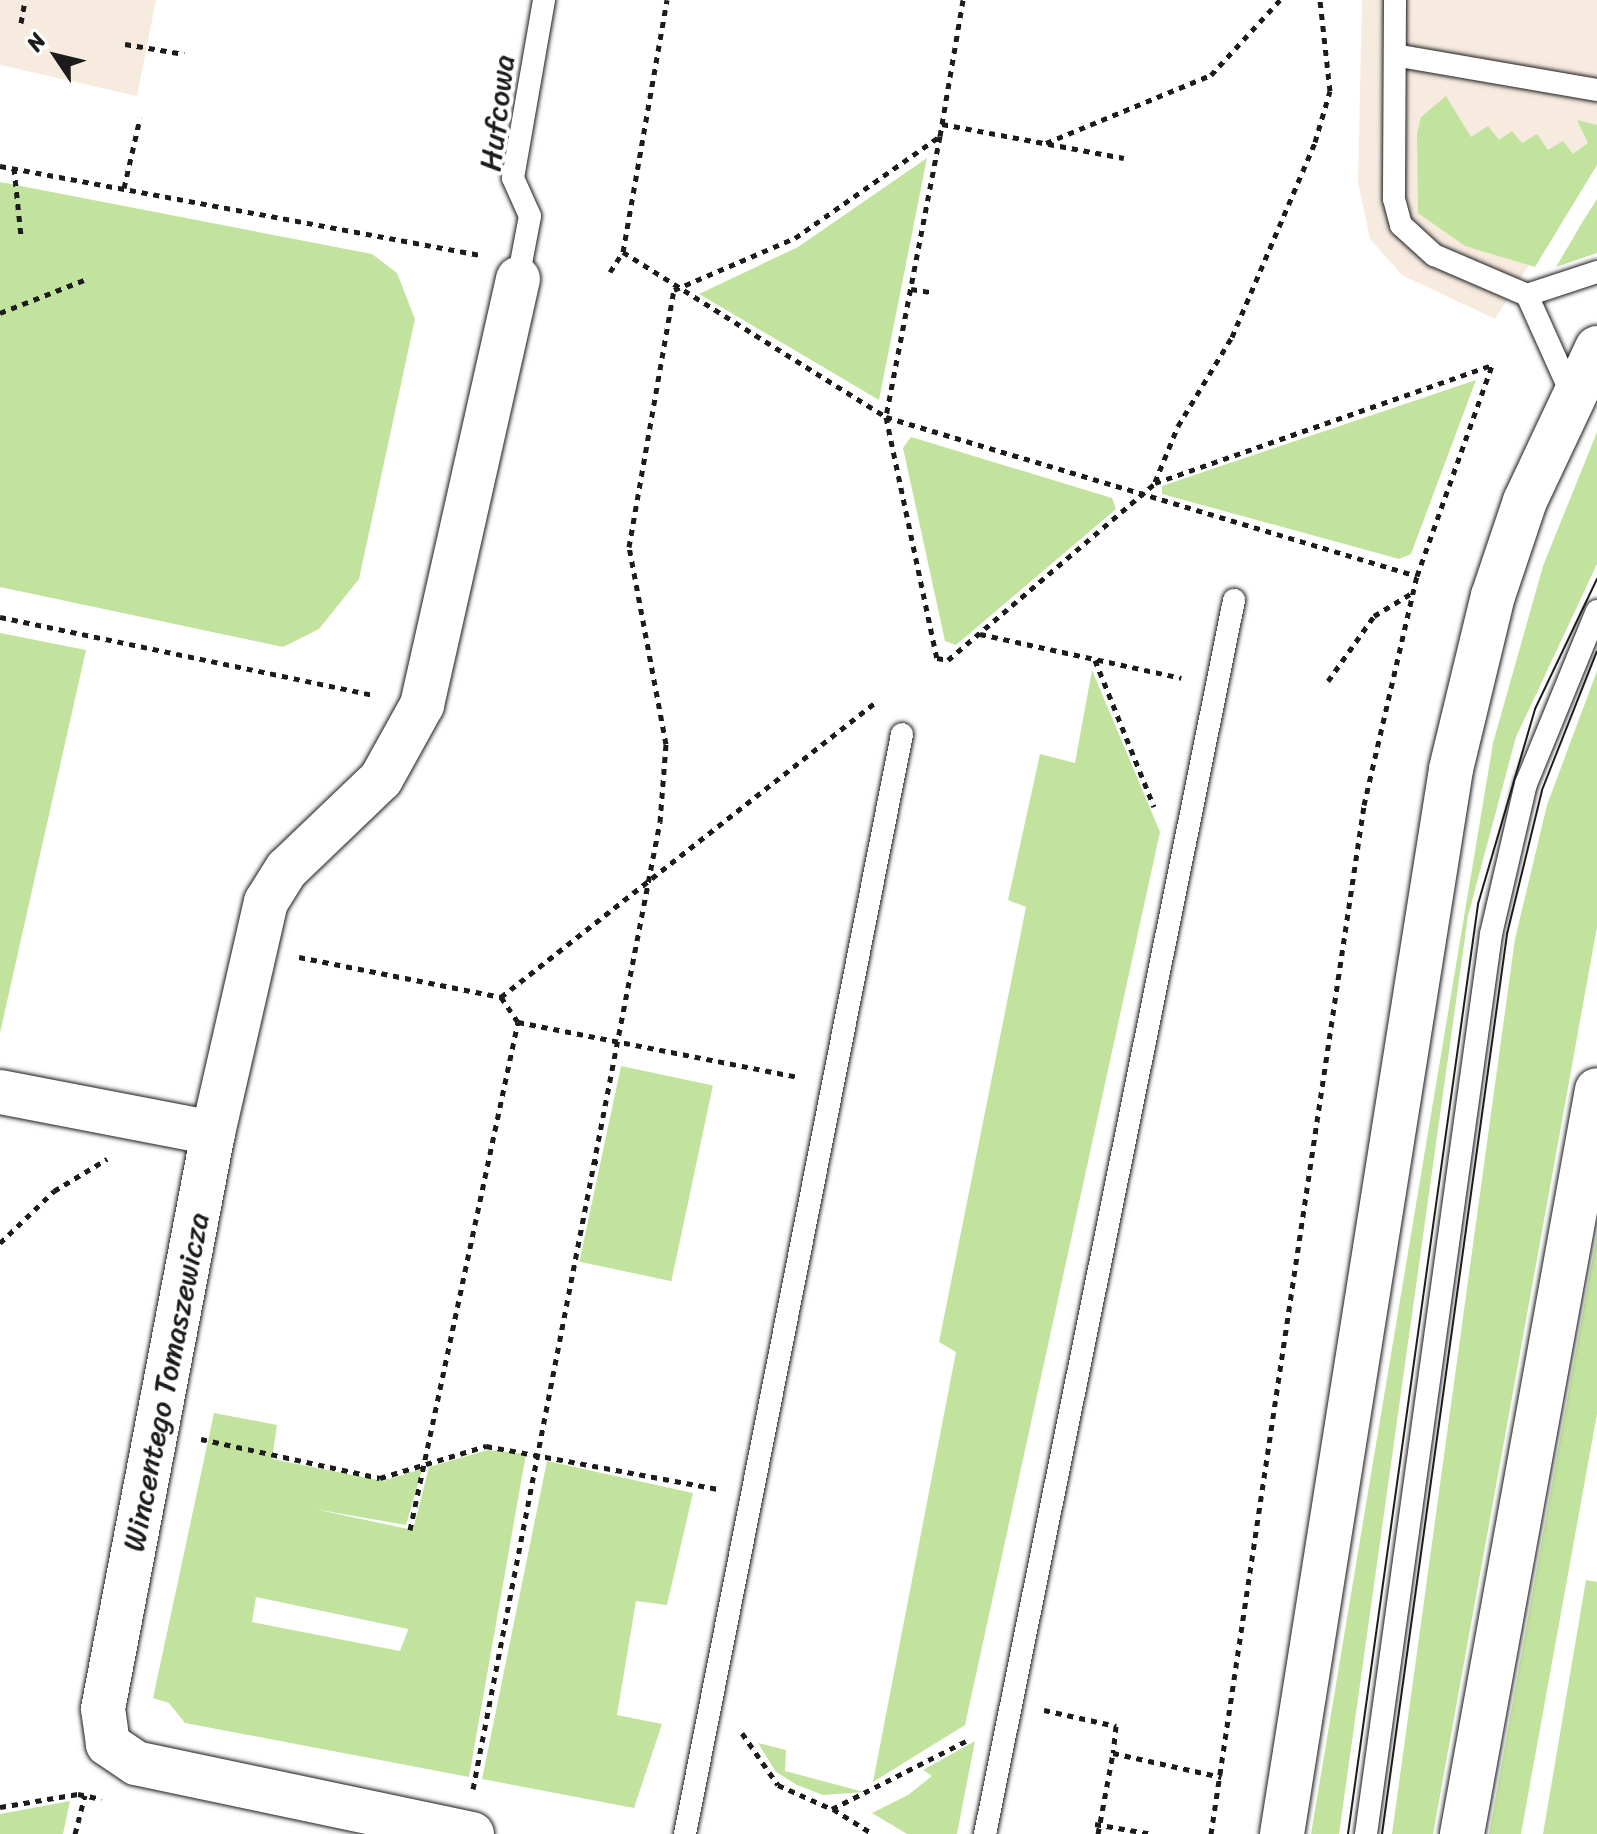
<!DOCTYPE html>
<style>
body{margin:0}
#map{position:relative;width:1597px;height:1834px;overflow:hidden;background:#fff;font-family:Sriracha,sans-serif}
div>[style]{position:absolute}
.built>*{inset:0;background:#f7ebdf}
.green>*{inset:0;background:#c2e39d;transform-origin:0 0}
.path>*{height:5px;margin-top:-2.5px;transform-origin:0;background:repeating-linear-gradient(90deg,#1c1c1c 0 6px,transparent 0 12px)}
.roads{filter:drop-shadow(0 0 2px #1c1c1c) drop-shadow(0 0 2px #1c1c1c)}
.service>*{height:22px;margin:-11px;padding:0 11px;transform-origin:11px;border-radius:11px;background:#fff}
.minor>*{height:44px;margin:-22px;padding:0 22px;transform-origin:22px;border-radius:22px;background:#fff}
.tertiary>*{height:44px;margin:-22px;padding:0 22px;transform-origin:22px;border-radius:22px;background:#fff}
.tram>*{height:2px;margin:-1px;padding:0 1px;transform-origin:1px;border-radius:1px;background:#1c1c1c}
span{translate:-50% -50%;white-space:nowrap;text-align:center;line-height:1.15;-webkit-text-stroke:8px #fff;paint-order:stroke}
.street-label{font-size:30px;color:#1c1c1c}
.north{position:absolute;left:16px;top:16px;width:80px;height:80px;-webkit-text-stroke:6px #fff;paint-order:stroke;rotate:305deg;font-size:22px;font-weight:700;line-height:32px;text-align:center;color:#1c1c1c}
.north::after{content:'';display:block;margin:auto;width:28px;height:36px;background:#1c1c1c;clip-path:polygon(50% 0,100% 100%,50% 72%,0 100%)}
</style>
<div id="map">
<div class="built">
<i style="clip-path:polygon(0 0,156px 0,137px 96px,0 65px)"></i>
<i style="clip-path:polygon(1362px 0,1597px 0,1597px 157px,1495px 319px,1402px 275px,1370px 239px,1358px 182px)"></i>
</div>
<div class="green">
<i style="clip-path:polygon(1446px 96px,1471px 137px,1488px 126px,1499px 140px,1512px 131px,1522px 143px,1537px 134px,1548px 150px,1563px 141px,1573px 154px,1588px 143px,1577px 120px,1597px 125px,1597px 165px,1535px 267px,1465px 246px,1418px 213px,1417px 134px,1421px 117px)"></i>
<i style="clip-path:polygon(927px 158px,879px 400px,699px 294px,798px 247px)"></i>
<i style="clip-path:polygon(0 182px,372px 254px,397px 273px,415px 319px,359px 579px,319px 629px,283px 647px,0 587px)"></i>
<i style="clip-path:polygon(1597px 199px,1597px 253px,1556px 267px,1583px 221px)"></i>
<i style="clip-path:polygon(1476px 380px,1411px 554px,1399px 559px,1162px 494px,1162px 486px)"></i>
<i style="clip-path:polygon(1597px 432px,1597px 564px,1516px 737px,1468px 916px,1339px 1834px,1311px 1834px,1493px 743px,1543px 566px)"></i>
<i style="clip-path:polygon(911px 437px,1112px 498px,1116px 509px,956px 645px,945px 641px,903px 448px)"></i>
<i style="clip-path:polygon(0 633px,86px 650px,0 1033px)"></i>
<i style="clip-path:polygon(1092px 670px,1160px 832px,965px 1725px,873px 1782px,956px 1352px,939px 1342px,1026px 907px,1008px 900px,1040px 754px,1075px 763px)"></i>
<i style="clip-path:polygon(1597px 671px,1597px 927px,1433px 1834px,1392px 1834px,1515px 939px,1547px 805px)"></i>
<i style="left:621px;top:1066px;width:94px;height:200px;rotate:12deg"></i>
<i style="clip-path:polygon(1597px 1234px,1597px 1414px,1521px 1834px,1489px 1834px)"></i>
<i style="clip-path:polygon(evenodd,214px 1413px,277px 1425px,272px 1459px,383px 1481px,422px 1469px,406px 1525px,314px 1509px,413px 1530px,429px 1467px,488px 1450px,526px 1454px,469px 1777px,185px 1723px,169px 1703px,153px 1698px,214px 1413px,256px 1597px,408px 1629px,408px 1630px,400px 1651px,252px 1622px,256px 1597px)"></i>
<i style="clip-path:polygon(547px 1461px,693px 1493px,667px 1605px,636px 1601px,617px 1715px,662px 1724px,634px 1808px,482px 1779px)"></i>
<i style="clip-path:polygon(1586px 1580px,1597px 1582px,1597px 1834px,1543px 1834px)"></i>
<i style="clip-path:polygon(975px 1741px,957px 1834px,907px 1834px,872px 1813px,908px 1795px,932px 1776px,923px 1770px)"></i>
<i style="clip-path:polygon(758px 1743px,786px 1750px,785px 1771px,864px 1792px,823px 1795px,797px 1785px,776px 1772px)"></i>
<i style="clip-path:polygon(70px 1801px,63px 1834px,0 1834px,0 1814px)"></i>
</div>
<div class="path">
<i style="left:21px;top:23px;width:23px;rotate:-80deg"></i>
<i style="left:125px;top:44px;width:60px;rotate:9.6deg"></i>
<i style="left:942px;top:124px;width:185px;rotate:10.6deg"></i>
<i style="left:940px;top:136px;width:286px;rotate:100.9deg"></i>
<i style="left:886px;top:417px;width:246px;rotate:78.1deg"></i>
<i style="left:937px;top:658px;width:11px;rotate:10deg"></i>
<i style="left:948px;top:660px;width:272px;rotate:-40.5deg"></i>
<i style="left:1155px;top:483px;width:357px;rotate:-19.3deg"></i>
<i style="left:1046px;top:143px;width:178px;rotate:-22.4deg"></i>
<i style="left:1211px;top:75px;width:102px;rotate:-47.4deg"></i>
<i style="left:0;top:166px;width:487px;rotate:10.5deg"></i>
<i style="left:14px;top:168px;width:68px;rotate:84.1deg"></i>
<i style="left:124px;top:188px;width:72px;rotate:-77.1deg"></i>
<i style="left:623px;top:252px;width:310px;rotate:32.1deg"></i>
<i style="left:886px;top:417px;width:554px;rotate:16.67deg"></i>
<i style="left:1417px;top:576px;width:224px;rotate:-70.4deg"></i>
<i style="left:610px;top:272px;width:24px;rotate:-57deg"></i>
<i style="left:623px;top:252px;width:256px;rotate:-80.1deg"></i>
<i style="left:911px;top:289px;width:20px;rotate:9deg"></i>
<i style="left:0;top:313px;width:90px;rotate:-21.4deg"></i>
<i style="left:1155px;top:482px;width:61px;rotate:-67.7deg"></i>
<i style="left:1178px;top:426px;width:104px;rotate:-58.8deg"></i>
<i style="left:1232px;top:337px;width:212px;rotate:-66.9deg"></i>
<i style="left:1315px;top:142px;width:53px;rotate:-73.6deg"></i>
<i style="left:1330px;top:91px;width:92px;rotate:-96.3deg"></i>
<i style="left:0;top:617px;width:382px;rotate:11.8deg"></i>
<i style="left:980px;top:634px;width:206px;rotate:12.3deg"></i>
<i style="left:1095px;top:660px;width:158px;rotate:68.1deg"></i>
<i style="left:1328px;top:681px;width:80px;rotate:-54.7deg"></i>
<i style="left:1374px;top:616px;width:44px;rotate:-31.2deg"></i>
<i style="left:299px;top:957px;width:206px;rotate:11.2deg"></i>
<i style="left:501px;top:997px;width:477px;rotate:-38.2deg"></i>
<i style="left:501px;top:997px;width:30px;rotate:56deg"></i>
<i style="left:518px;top:1022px;width:285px;rotate:11.1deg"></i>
<i style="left:592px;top:1161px;width:9px;rotate:21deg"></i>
<i style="left:0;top:1243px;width:75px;rotate:-43.9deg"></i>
<i style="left:54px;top:1191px;width:62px;rotate:-31.1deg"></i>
<i style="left:201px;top:1439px;width:183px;rotate:12.3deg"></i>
<i style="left:380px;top:1478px;width:111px;rotate:-16.8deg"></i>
<i style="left:486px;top:1446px;width:236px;rotate:10.5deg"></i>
<i style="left:410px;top:1530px;width:519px;rotate:-78deg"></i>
<i style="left:1044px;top:1710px;width:74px;rotate:12.5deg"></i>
<i style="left:1116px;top:1726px;width:27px;rotate:96deg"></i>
<i style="left:1113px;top:1753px;width:111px;rotate:12.5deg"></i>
<i style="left:742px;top:1733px;width:63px;rotate:55.3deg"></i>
<i style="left:778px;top:1785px;width:59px;rotate:24deg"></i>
<i style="left:832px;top:1809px;width:150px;rotate:-26.9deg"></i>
<i style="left:473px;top:1789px;width:985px;rotate:-79.06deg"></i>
<i style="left:660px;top:822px;width:78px;rotate:-85.6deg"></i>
<i style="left:666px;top:744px;width:200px;rotate:-100.6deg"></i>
<i style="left:629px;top:547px;width:261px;rotate:-80.1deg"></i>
<i style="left:674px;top:290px;width:132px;rotate:-23.3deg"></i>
<i style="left:795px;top:238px;width:177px;rotate:-35.1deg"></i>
<i style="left:940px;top:136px;width:138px;rotate:-80.4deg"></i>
<i style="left:0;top:1807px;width:79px;rotate:-9.5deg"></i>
<i style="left:78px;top:1794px;width:24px;rotate:12deg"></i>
<i style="left:833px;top:1809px;width:47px;rotate:32deg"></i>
<i style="left:1095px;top:1824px;width:58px;rotate:10deg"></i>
<i style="left:75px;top:1834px;width:40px;rotate:-75.6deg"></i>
<i style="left:1098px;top:1834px;width:82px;rotate:-79.5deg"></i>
<i style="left:1211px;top:1834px;width:1040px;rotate:-81.54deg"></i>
<i style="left:1364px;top:805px;width:235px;rotate:-77deg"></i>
</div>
<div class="roads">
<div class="service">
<i style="left:1395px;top:0;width:199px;rotate:90.3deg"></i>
<i style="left:1394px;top:199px;width:27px;rotate:75deg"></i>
<i style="left:1401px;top:225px;width:45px;rotate:42.3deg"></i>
<i style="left:1434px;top:255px;width:101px;rotate:23.3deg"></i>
<i style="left:1527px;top:295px;width:74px;rotate:-18.2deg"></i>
<i style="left:1400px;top:56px;width:200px;rotate:9.8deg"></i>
<i style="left:518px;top:279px;width:64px;rotate:-79.2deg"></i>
<i style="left:530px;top:216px;width:42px;rotate:-114.1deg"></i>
<i style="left:513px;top:178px;width:181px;rotate:-80.1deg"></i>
<i style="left:1527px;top:295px;width:110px;rotate:65.8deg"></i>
<i style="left:685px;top:1834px;width:1121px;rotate:-78.84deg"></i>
<i style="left:985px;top:1834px;width:1259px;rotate:-78.59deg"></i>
<i style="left:1366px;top:1834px;width:909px;rotate:-82.09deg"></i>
<i style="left:1491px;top:934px;width:154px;rotate:-76.9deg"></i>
<i style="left:1526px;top:784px;width:187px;rotate:-67.7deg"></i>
</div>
<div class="minor">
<i style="left:0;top:1092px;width:217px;rotate:10.9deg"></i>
<i style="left:472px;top:1834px;width:343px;rotate:-168.1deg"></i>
<i style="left:136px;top:1763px;width:34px;rotate:-146deg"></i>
<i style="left:108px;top:1744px;width:35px;rotate:-98deg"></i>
<i style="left:103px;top:1709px;width:586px;rotate:-79.19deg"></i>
<i style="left:213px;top:1133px;width:237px;rotate:-77.1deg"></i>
<i style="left:266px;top:902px;width:39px;rotate:-58deg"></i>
<i style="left:287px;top:869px;width:130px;rotate:-43.8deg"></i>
<i style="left:381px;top:779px;width:85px;rotate:-61deg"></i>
<i style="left:422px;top:705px;width:437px;rotate:-77.3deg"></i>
</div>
<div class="tertiary">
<i style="left:1282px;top:1834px;width:1078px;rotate:-80.98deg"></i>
<i style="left:1451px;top:769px;width:178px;rotate:-76.4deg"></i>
<i style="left:1493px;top:596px;width:100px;rotate:-71.4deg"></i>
<i style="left:1525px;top:501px;width:169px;rotate:-64.8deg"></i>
<i style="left:1462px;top:1834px;width:756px;rotate:-79.72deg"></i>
</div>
</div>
<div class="tram">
<i style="left:1348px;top:1834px;width:939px;rotate:-82.04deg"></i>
<i style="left:1478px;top:904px;width:203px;rotate:-73.7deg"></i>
<i style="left:1535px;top:709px;width:144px;rotate:-64.5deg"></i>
<i style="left:1382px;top:1834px;width:909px;rotate:-82.09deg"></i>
<i style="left:1507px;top:934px;width:148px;rotate:-76.3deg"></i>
<i style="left:1542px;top:790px;width:149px;rotate:-68.4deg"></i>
</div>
<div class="street-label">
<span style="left:497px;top:113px;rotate:-83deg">Hufcowa</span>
<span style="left:166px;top:1382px;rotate:-79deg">Wincentego Tomaszewicza</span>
</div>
<div class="north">N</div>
</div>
